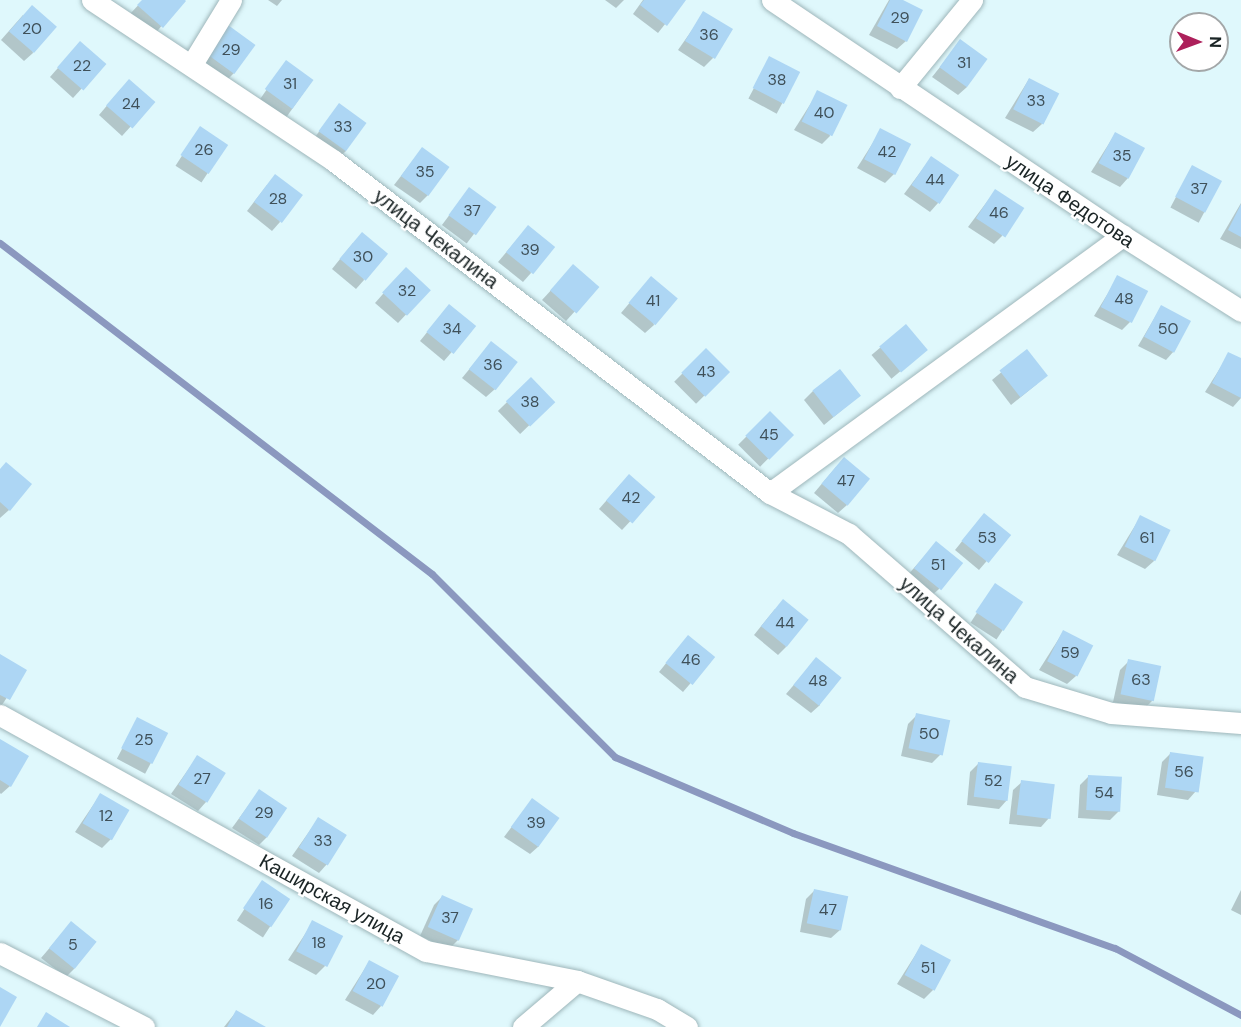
<!DOCTYPE html>
<meta charset="utf-8">
<style>
body{margin:0}
#map{position:relative;width:1241px;height:1027px;overflow:hidden;background:#dff8fc;font-family:"DM Sans",sans-serif}
div>[style]{position:absolute}
.shadow>*{inset:0;background:#0003;transform-origin:0 0}
.stream>*{height:7px;margin:-3.5px;padding:0 3.5px;transform-origin:3.5px;border-radius:3.5px;background:#8b98bf}
.building>*{inset:0;background:#add6f4;transform-origin:0 0}
.roads{filter:drop-shadow(0 0 2px #9eb6ba) drop-shadow(0 0 2px #9eb6ba)}
.minor>*{height:21px;margin:-10.5px;padding:0 10.5px;transform-origin:10.5px;border-radius:10.5px;background:#fff}
span{translate:-50% -50%;white-space:nowrap;text-align:center;line-height:1.15;-webkit-text-stroke:4.5px #fff;paint-order:stroke}
.number-label{font-size:16px;color:#3f5059}
.number-label span{-webkit-text-stroke-width:0}
.street-label{font-size:20px;color:#1a2425}
.north{position:absolute;left:1169px;top:12px;width:60px;height:60px;box-sizing:border-box;background:#fff;border:2px solid #a3a7a8;border-radius:50%;rotate:91deg;font-size:16px;font-weight:700;line-height:24px;text-align:center;color:#1a2425}
.north::after{content:'';display:block;margin:auto;width:21px;height:27px;background:#ad205b;clip-path:polygon(50% 0,100% 100%,50% 72%,0 100%)}
</style>
<div id="map">
<div class="shadow">
<i style="clip-path:polygon(143px 0,183px 0,154px 35px,130px 14px)"></i>
<i style="clip-path:polygon(268px 0,282px 0,277px 6px)"></i>
<i style="clip-path:polygon(605px 0,624px 0,616px 8px)"></i>
<i style="clip-path:polygon(643px 0,684px 0,658px 33px,633px 14px)"></i>
<i style="clip-path:polygon(889px 0,900px 0,906px 41px,897px 49px,869px 35px)"></i>
<i style="clip-path:polygon(704px 13px,713px 58px,704px 67px,678px 50px)"></i>
<i style="clip-path:polygon(23px 15px,33px 53px,24px 61px,1px 40px)"></i>
<i style="clip-path:polygon(219px 36px,234px 73px,226px 81px,200px 63px)"></i>
<i style="clip-path:polygon(961px 41px,967px 87px,958px 95px,932px 77px)"></i>
<i style="clip-path:polygon(72px 52px,104px 64px,73px 98px,50px 77px)"></i>
<i style="left:770px;top:58px;width:32px;height:46px;rotate:28deg"></i>
<i style="left:286px;top:62px;width:32px;height:46px;rotate:35deg"></i>
<i style="clip-path:polygon(1029px 79px,1042px 124px,1033px 132px,1005px 118px)"></i>
<i style="clip-path:polygon(121px 89px,153px 102px,122px 136px,99px 115px)"></i>
<i style="clip-path:polygon(818px 92px,830px 136px,822px 144px,794px 130px)"></i>
<i style="clip-path:polygon(339px 105px,346px 151px,337px 159px,312px 141px)"></i>
<i style="left:200px;top:128px;width:31px;height:45px;rotate:33deg"></i>
<i style="clip-path:polygon(881px 130px,894px 174px,885px 183px,857px 168px)"></i>
<i style="clip-path:polygon(1115px 134px,1128px 178px,1120px 187px,1091px 172px)"></i>
<i style="clip-path:polygon(422px 149px,428px 195px,420px 203px,394px 185px)"></i>
<i style="clip-path:polygon(931px 158px,938px 203px,930px 212px,904px 194px)"></i>
<i style="left:1192px;top:167px;width:32px;height:46px;rotate:28deg"></i>
<i style="clip-path:polygon(267px 185px,280px 222px,272px 231px,247px 211px)"></i>
<i style="left:469px;top:189px;width:31px;height:45px;rotate:37deg"></i>
<i style="clip-path:polygon(995px 191px,1002px 236px,994px 244px,968px 227px)"></i>
<i style="clip-path:polygon(1241px 203px,1241px 249px,1220px 239px)"></i>
<i style="clip-path:polygon(520px 236px,531px 273px,523px 282px,498px 262px)"></i>
<i style="clip-path:polygon(353px 243px,364px 280px,356px 289px,332px 269px)"></i>
<i style="clip-path:polygon(565px 275px,597px 287px,566px 321px,542px 300px)"></i>
<i style="clip-path:polygon(398px 277px,429px 290px,398px 323px,375px 303px)"></i>
<i style="clip-path:polygon(1118px 277px,1130px 322px,1122px 330px,1094px 316px)"></i>
<i style="clip-path:polygon(643px 287px,654px 325px,645px 333px,621px 313px)"></i>
<i style="clip-path:polygon(1161px 307px,1174px 351px,1166px 360px,1138px 346px)"></i>
<i style="clip-path:polygon(441px 315px,474px 326px,444px 361px,420px 341px)"></i>
<i style="left:906px;top:326px;width:31px;height:45px;rotate:50deg"></i>
<i style="clip-path:polygon(491px 343px,495px 389px,486px 397px,462px 378px)"></i>
<i style="left:706px;top:350px;width:31px;height:45px;rotate:45deg"></i>
<i style="clip-path:polygon(1027px 351px,1037px 384px,1011px 405px,992px 380px)"></i>
<i style="clip-path:polygon(1229px 354px,1241px 360px,1241px 398px,1233px 407px,1205px 392px)"></i>
<i style="left:531px;top:379px;width:32px;height:46px;rotate:46deg"></i>
<i style="clip-path:polygon(813px 391px,859px 396px,824px 425px,804px 400px)"></i>
<i style="left:770px;top:413px;width:31px;height:45px;rotate:45deg"></i>
<i style="clip-path:polygon(836px 467px,847px 505px,838px 513px,814px 493px)"></i>
<i style="clip-path:polygon(0 470px,9px 510px,0 518px)"></i>
<i style="clip-path:polygon(621px 484px,653px 497px,622px 530px,599px 509px)"></i>
<i style="clip-path:polygon(1141px 516px,1154px 561px,1145px 569px,1117px 555px)"></i>
<i style="clip-path:polygon(976px 524px,1009px 535px,979px 570px,955px 550px)"></i>
<i style="clip-path:polygon(936px 543px,939px 589px,930px 597px,906px 577px)"></i>
<i style="left:995px;top:585px;width:31px;height:45px;rotate:33deg"></i>
<i style="clip-path:polygon(775px 609px,786px 647px,778px 655px,754px 635px)"></i>
<i style="clip-path:polygon(1063px 632px,1076px 676px,1067px 684px,1039px 670px)"></i>
<i style="clip-path:polygon(680px 646px,713px 657px,683px 692px,659px 672px)"></i>
<i style="clip-path:polygon(0 656px,25px 670px,0 708px)"></i>
<i style="clip-path:polygon(816px 659px,820px 705px,811px 713px,786px 694px)"></i>
<i style="clip-path:polygon(1129px 661px,1153px 700px,1144px 709px,1113px 702px,1120px 670px)"></i>
<i style="clip-path:polygon(917px 715px,941px 754px,932px 763px,901px 756px,908px 724px)"></i>
<i style="left:138px;top:719px;width:32px;height:45px;rotate:28deg"></i>
<i style="clip-path:polygon(0 740px,10px 786px,1px 794px,0 793px)"></i>
<i style="clip-path:polygon(1171px 753px,1196px 791px,1188px 800px,1157px 795px,1162px 762px)"></i>
<i style="clip-path:polygon(197px 757px,206px 802px,198px 811px,171px 794px)"></i>
<i style="clip-path:polygon(979px 763px,1007px 800px,999px 809px,967px 805px,970px 772px)"></i>
<i style="clip-path:polygon(1089px 776px,1119px 811px,1110px 820px,1078px 818px,1080px 785px)"></i>
<i style="clip-path:polygon(1022px 782px,1049px 818px,1041px 827px,1009px 824px,1013px 790px)"></i>
<i style="clip-path:polygon(259px 791px,267px 837px,259px 845px,232px 828px)"></i>
<i style="clip-path:polygon(100px 795px,111px 839px,102px 848px,75px 832px)"></i>
<i style="clip-path:polygon(532px 800px,539px 846px,530px 854px,504px 837px)"></i>
<i style="clip-path:polygon(318px 819px,327px 864px,319px 873px,292px 856px)"></i>
<i style="left:262px;top:882px;width:31px;height:46px;rotate:33deg"></i>
<i style="clip-path:polygon(815px 890px,840px 930px,831px 938px,800px 932px,806px 899px)"></i>
<i style="clip-path:polygon(1241px 890px,1241px 915px,1231px 910px)"></i>
<i style="clip-path:polygon(442px 897px,458px 940px,449px 949px,420px 936px,434px 905px)"></i>
<i style="clip-path:polygon(313px 922px,325px 966px,316px 975px,288px 960px)"></i>
<i style="clip-path:polygon(71px 923px,74px 969px,66px 977px,41px 958px)"></i>
<i style="clip-path:polygon(921px 946px,933px 990px,924px 999px,897px 984px)"></i>
<i style="clip-path:polygon(369px 962px,381px 1006px,373px 1015px,345px 1000px)"></i>
<i style="clip-path:polygon(236px 1012px,263px 1027px,224px 1027px)"></i>
</div>
<div class="stream">
<i style="left:0;top:243px;width:544px;rotate:37.46deg"></i>
<i style="left:432px;top:574px;width:259px;rotate:45deg"></i>
<i style="left:615px;top:757px;width:194px;rotate:23.1deg"></i>
<i style="left:793px;top:833px;width:342px;rotate:19.7deg"></i>
<i style="left:1115px;top:948px;width:143px;rotate:28deg"></i>
</div>
<div class="building">
<i style="clip-path:polygon(142px 0,185px 0,186px 1px,163px 28px,137px 5px)"></i>
<i style="clip-path:polygon(644px 0,686px 0,667px 26px,640px 5px)"></i>
<i style="clip-path:polygon(890px 0,903px 0,923px 10px,907px 42px,877px 26px)"></i>
<i style="left:32px;top:5px;width:33px;height:35px;rotate:41deg"></i>
<i style="left:703px;top:11px;width:35px;height:35px;rotate:31deg"></i>
<i style="left:228px;top:25px;width:34px;height:36px;rotate:36deg"></i>
<i style="left:960px;top:39px;width:34px;height:35px;rotate:36deg"></i>
<i style="left:80px;top:41px;width:35px;height:35px;rotate:41deg"></i>
<i style="left:769px;top:56px;width:35px;height:36px;rotate:27deg"></i>
<i style="left:286px;top:60px;width:34px;height:36px;rotate:36deg"></i>
<i style="left:1029px;top:78px;width:34px;height:35px;rotate:27deg"></i>
<i style="left:129px;top:79px;width:35px;height:35px;rotate:41deg"></i>
<i style="left:817px;top:90px;width:34px;height:35px;rotate:26deg"></i>
<i style="left:339px;top:103px;width:34px;height:35px;rotate:36deg"></i>
<i style="left:200px;top:126px;width:34px;height:35px;rotate:34deg"></i>
<i style="left:880px;top:128px;width:35px;height:35px;rotate:27deg"></i>
<i style="left:1115px;top:132px;width:34px;height:35px;rotate:28deg"></i>
<i style="left:422px;top:147px;width:34px;height:36px;rotate:36deg"></i>
<i style="left:931px;top:156px;width:34px;height:35px;rotate:34deg"></i>
<i style="left:1192px;top:165px;width:34px;height:36px;rotate:28deg"></i>
<i style="left:275px;top:174px;width:35px;height:35px;rotate:37deg"></i>
<i style="left:469px;top:187px;width:34px;height:35px;rotate:36deg"></i>
<i style="left:995px;top:189px;width:35px;height:35px;rotate:33deg"></i>
<i style="clip-path:polygon(1241px 204px,1241px 237px,1228px 230px)"></i>
<i style="left:528px;top:225px;width:35px;height:35px;rotate:39deg"></i>
<i style="left:362px;top:232px;width:34px;height:35px;rotate:40deg"></i>
<i style="left:573px;top:264px;width:35px;height:35px;rotate:41deg"></i>
<i style="left:406px;top:267px;width:34px;height:35px;rotate:43deg"></i>
<i style="left:1117px;top:275px;width:35px;height:36px;rotate:27deg"></i>
<i style="left:651px;top:276px;width:35px;height:35px;rotate:40deg"></i>
<i style="left:449px;top:304px;width:35px;height:36px;rotate:39deg"></i>
<i style="left:1161px;top:305px;width:34px;height:36px;rotate:28deg"></i>
<i style="left:906px;top:324px;width:34px;height:35px;rotate:50deg"></i>
<i style="left:491px;top:341px;width:34px;height:36px;rotate:38deg"></i>
<i style="left:706px;top:348px;width:34px;height:35px;rotate:45deg"></i>
<i style="left:1027px;top:349px;width:34px;height:35px;rotate:52deg"></i>
<i style="clip-path:polygon(1228px 352px,1241px 358px,1241px 398px,1212px 383px)"></i>
<i style="left:840px;top:369px;width:34px;height:35px;rotate:52deg"></i>
<i style="left:531px;top:377px;width:35px;height:35px;rotate:46deg"></i>
<i style="left:770px;top:411px;width:34px;height:35px;rotate:45deg"></i>
<i style="left:844px;top:457px;width:34px;height:35px;rotate:40deg"></i>
<i style="clip-path:polygon(6px 462px,32px 484px,10px 511px,0 502px,0 469px)"></i>
<i style="left:629px;top:474px;width:35px;height:35px;rotate:41deg"></i>
<i style="left:984px;top:513px;width:35px;height:36px;rotate:39deg"></i>
<i style="left:1140px;top:515px;width:34px;height:35px;rotate:26deg"></i>
<i style="left:936px;top:541px;width:35px;height:35px;rotate:39deg"></i>
<i style="left:995px;top:583px;width:34px;height:35px;rotate:34deg"></i>
<i style="left:783px;top:599px;width:33px;height:35px;rotate:39deg"></i>
<i style="left:1063px;top:630px;width:34px;height:35px;rotate:27deg"></i>
<i style="left:688px;top:635px;width:35px;height:36px;rotate:39deg"></i>
<i style="clip-path:polygon(0 654px,27px 670px,10px 700px,0 695px)"></i>
<i style="left:816px;top:657px;width:33px;height:36px;rotate:39deg"></i>
<i style="left:1128px;top:659px;width:34px;height:36px;rotate:12deg"></i>
<i style="left:916px;top:713px;width:35px;height:36px;rotate:12deg"></i>
<i style="left:137px;top:717px;width:35px;height:35px;rotate:27deg"></i>
<i style="clip-path:polygon(0 739px,29px 756px,11px 787px,0 780px)"></i>
<i style="left:1170px;top:752px;width:34px;height:36px;rotate:8deg"></i>
<i style="left:197px;top:755px;width:34px;height:35px;rotate:32deg"></i>
<i style="left:978px;top:762px;width:34px;height:35px;rotate:7deg"></i>
<i style="left:1088px;top:775px;width:34px;height:35px;rotate:3deg"></i>
<i style="left:1021px;top:780px;width:34px;height:35px;rotate:7deg"></i>
<i style="left:259px;top:789px;width:34px;height:36px;rotate:34deg"></i>
<i style="left:100px;top:793px;width:34px;height:35px;rotate:30deg"></i>
<i style="left:532px;top:798px;width:34px;height:36px;rotate:36deg"></i>
<i style="left:318px;top:817px;width:34px;height:36px;rotate:32deg"></i>
<i style="left:262px;top:880px;width:34px;height:34px;rotate:34deg"></i>
<i style="left:814px;top:889px;width:35px;height:35px;rotate:12deg"></i>
<i style="left:442px;top:895px;width:34px;height:35px;rotate:24deg"></i>
<i style="left:312px;top:920px;width:35px;height:35px;rotate:27deg"></i>
<i style="left:71px;top:921px;width:33px;height:35px;rotate:39deg"></i>
<i style="left:921px;top:944px;width:34px;height:35px;rotate:28deg"></i>
<i style="left:369px;top:960px;width:34px;height:35px;rotate:28deg"></i>
<i style="clip-path:polygon(0 987px,17px 997px,0 1027px)"></i>
<i style="clip-path:polygon(236px 1010px,266px 1027px,227px 1027px)"></i>
<i style="clip-path:polygon(46px 1012px,70px 1027px,37px 1027px)"></i>
</div>
<div class="roads">
<div class="minor">
<i style="left:92px;top:0;width:291px;rotate:33.6deg"></i>
<i style="left:334px;top:161px;width:548px;rotate:37.29deg"></i>
<i style="left:770px;top:493px;width:89px;rotate:27.4deg"></i>
<i style="left:849px;top:534px;width:233px;rotate:41deg"></i>
<i style="left:1025px;top:687px;width:90px;rotate:16.8deg"></i>
<i style="left:1111px;top:713px;width:130px;rotate:4.4deg"></i>
<i style="left:772px;top:0;width:423px;rotate:33.9deg"></i>
<i style="left:1123px;top:236px;width:140px;rotate:32.4deg"></i>
<i style="left:192px;top:64px;width:75px;rotate:-58.6deg"></i>
<i style="left:900px;top:88px;width:114px;rotate:-50.7deg"></i>
<i style="left:770px;top:493px;width:437px;rotate:-36.1deg"></i>
<i style="left:0;top:715px;width:487px;rotate:29deg"></i>
<i style="left:426px;top:951px;width:154px;rotate:11.2deg"></i>
<i style="left:577px;top:981px;width:85px;rotate:19.3deg"></i>
<i style="left:657px;top:1009px;width:35px;rotate:31deg"></i>
<i style="left:0;top:953px;width:162px;rotate:27.2deg"></i>
<i style="left:523px;top:1027px;width:71px;rotate:-40.4deg"></i>
</div>
</div>
<div class="number-label">
<span style="left:900px;top:18px">29</span>
<span style="left:32px;top:29px">20</span>
<span style="left:709px;top:35px">36</span>
<span style="left:231px;top:50px">29</span>
<span style="left:964px;top:63px">31</span>
<span style="left:82px;top:66px">22</span>
<span style="left:777px;top:80px">38</span>
<span style="left:290px;top:84px">31</span>
<span style="left:1036px;top:101px">33</span>
<span style="left:131px;top:104px">24</span>
<span style="left:824px;top:113px">40</span>
<span style="left:343px;top:127px">33</span>
<span style="left:204px;top:150px">26</span>
<span style="left:887px;top:152px">42</span>
<span style="left:1122px;top:156px">35</span>
<span style="left:425px;top:172px">35</span>
<span style="left:935px;top:180px">44</span>
<span style="left:1199px;top:189px">37</span>
<span style="left:278px;top:199px">28</span>
<span style="left:472px;top:211px">37</span>
<span style="left:999px;top:213px">46</span>
<span style="left:530px;top:250px">39</span>
<span style="left:363px;top:257px">30</span>
<span style="left:407px;top:291px">32</span>
<span style="left:1124px;top:299px">48</span>
<span style="left:653px;top:301px">41</span>
<span style="left:452px;top:329px">34</span>
<span style="left:1168px;top:329px">50</span>
<span style="left:493px;top:365px">36</span>
<span style="left:706px;top:372px">43</span>
<span style="left:530px;top:402px">38</span>
<span style="left:769px;top:435px">45</span>
<span style="left:846px;top:481px">47</span>
<span style="left:631px;top:498px">42</span>
<span style="left:987px;top:538px">53</span>
<span style="left:1147px;top:538px">61</span>
<span style="left:938px;top:565px">51</span>
<span style="left:785px;top:623px">44</span>
<span style="left:1070px;top:653px">59</span>
<span style="left:691px;top:660px">46</span>
<span style="left:1141px;top:680px">63</span>
<span style="left:818px;top:681px">48</span>
<span style="left:929px;top:734px">50</span>
<span style="left:144px;top:740px">25</span>
<span style="left:1184px;top:772px">56</span>
<span style="left:202px;top:779px">27</span>
<span style="left:993px;top:781px">52</span>
<span style="left:1104px;top:793px">54</span>
<span style="left:264px;top:813px">29</span>
<span style="left:106px;top:816px">12</span>
<span style="left:536px;top:823px">39</span>
<span style="left:323px;top:841px">33</span>
<span style="left:266px;top:904px">16</span>
<span style="left:828px;top:910px">47</span>
<span style="left:450px;top:918px">37</span>
<span style="left:319px;top:943px">18</span>
<span style="left:73px;top:945px">5</span>
<span style="left:928px;top:968px">51</span>
<span style="left:376px;top:984px">20</span>
</div>
<div class="street-label">
<span style="left:1070px;top:201px;rotate:34deg">улица Федотова</span>
<span style="left:436px;top:239px;rotate:37deg">улица Чекалина</span>
<span style="left:959px;top:630px;rotate:41deg">улица Чекалина</span>
<span style="left:332px;top:899px;rotate:29deg">Каширская улица</span>
</div>
<div class="north">N</div>
</div>
